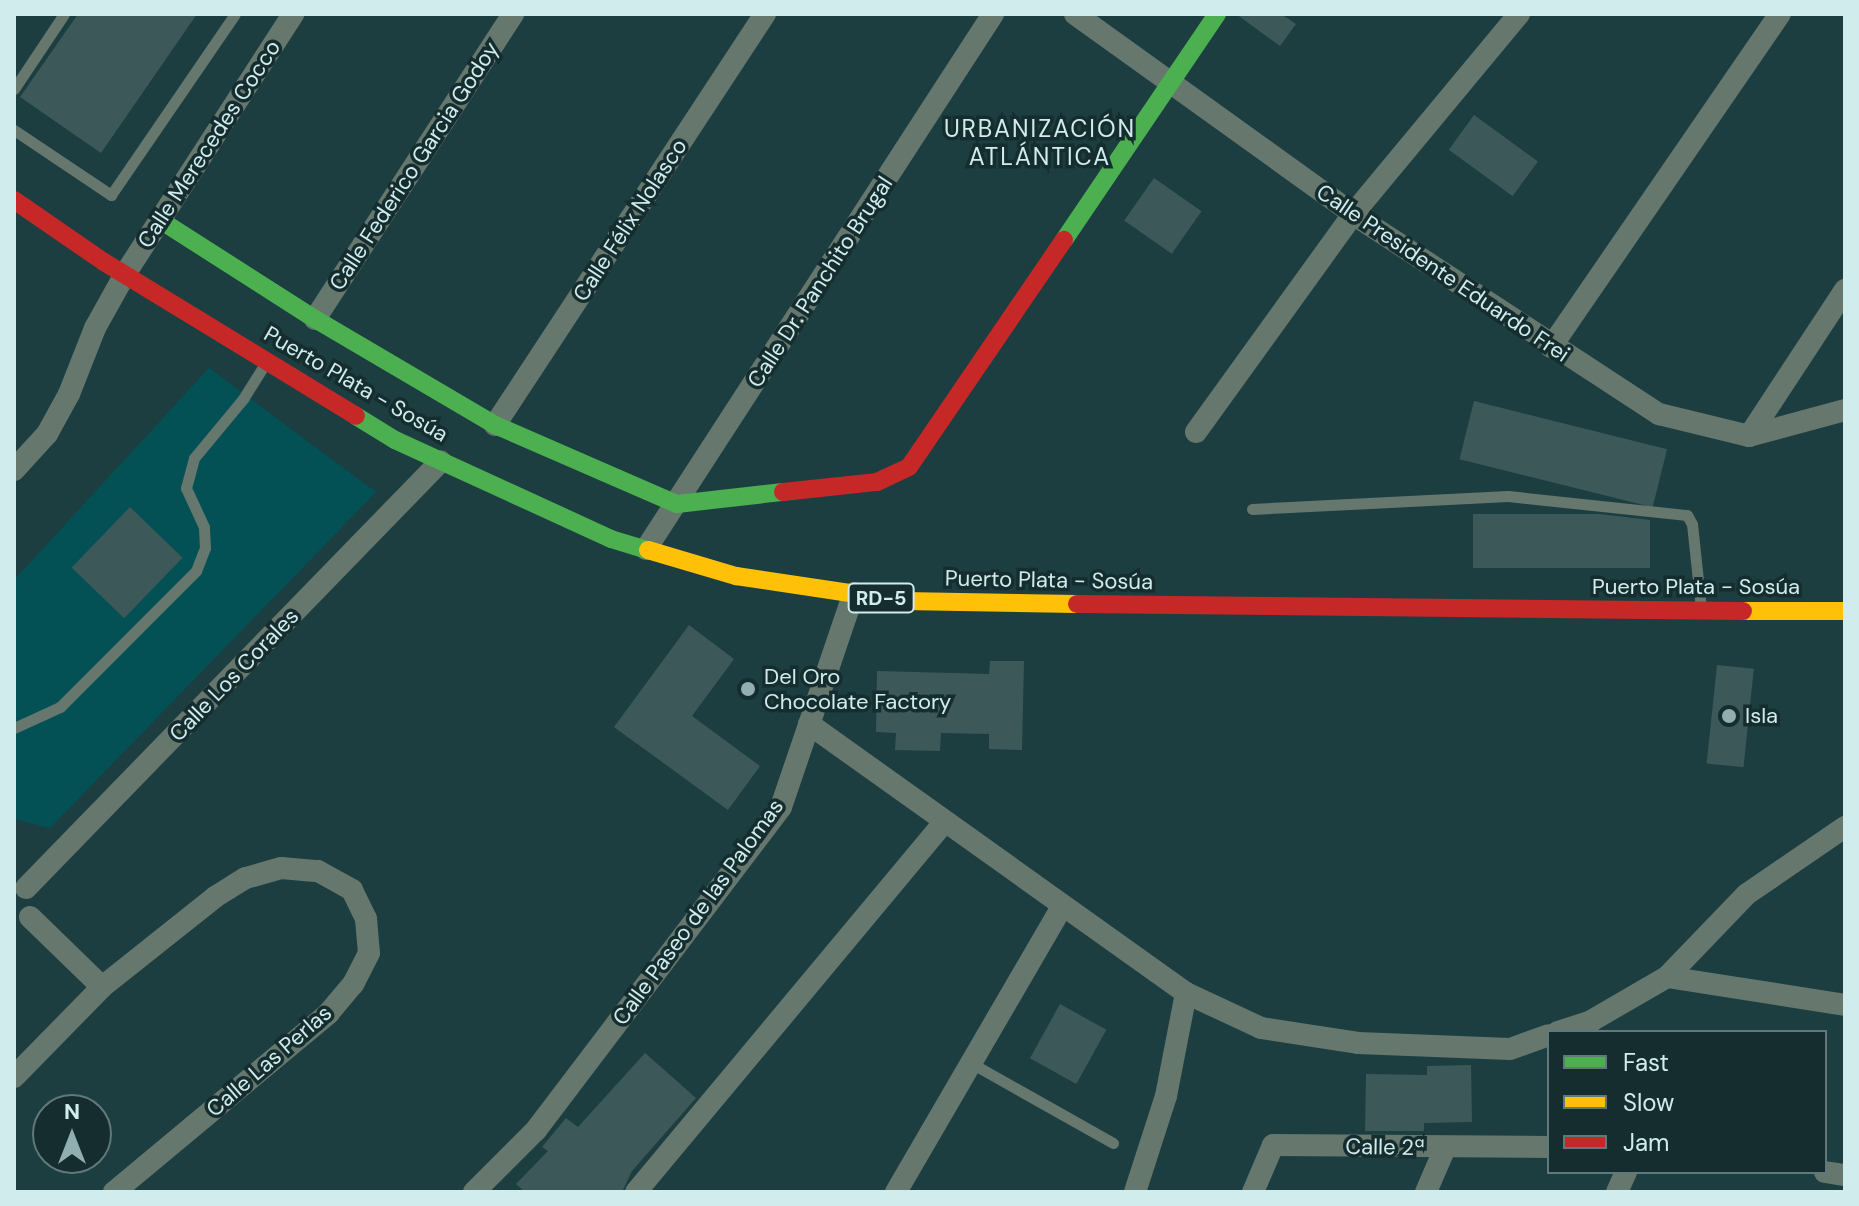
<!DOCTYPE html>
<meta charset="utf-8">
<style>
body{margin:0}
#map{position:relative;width:1859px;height:1206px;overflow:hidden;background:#1c3e40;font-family:"DM Sans",sans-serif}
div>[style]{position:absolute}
.built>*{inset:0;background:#045155}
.building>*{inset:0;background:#3d5859;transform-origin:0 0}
.lane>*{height:11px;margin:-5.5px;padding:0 5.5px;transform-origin:5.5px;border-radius:5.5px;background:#66776e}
.street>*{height:22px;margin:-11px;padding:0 11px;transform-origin:11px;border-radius:11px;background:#66776e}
.fast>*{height:18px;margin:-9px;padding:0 9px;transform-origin:9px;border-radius:9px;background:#4caf50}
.slow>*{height:18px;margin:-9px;padding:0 9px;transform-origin:9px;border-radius:9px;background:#ffc107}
.jam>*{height:18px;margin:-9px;padding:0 9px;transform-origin:9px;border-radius:9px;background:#c62828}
.dots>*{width:22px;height:22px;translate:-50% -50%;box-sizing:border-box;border:4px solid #162d2f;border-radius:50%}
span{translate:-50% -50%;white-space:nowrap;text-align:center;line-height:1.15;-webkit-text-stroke:7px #162d2f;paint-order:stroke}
.shield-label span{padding:2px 6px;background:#162d2f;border:2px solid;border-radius:6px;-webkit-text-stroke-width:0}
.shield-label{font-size:20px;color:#d0eced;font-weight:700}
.street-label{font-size:22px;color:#d0eced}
.poi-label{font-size:22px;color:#d0eced}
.left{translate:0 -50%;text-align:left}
.neighbourhood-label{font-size:24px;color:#d0eced;letter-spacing:2px}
.frame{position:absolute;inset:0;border:16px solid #d0eced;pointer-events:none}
.legend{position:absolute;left:1547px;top:1030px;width:280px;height:144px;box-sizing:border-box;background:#162d2f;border:2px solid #60797b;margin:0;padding:10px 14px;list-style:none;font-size:24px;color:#d0eced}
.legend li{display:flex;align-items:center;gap:16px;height:40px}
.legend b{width:40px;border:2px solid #60797b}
.north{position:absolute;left:32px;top:1094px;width:80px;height:80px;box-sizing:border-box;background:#162d2f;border:2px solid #60797b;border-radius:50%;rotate:0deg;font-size:22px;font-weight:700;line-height:32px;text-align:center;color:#d0eced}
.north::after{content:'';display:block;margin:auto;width:28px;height:36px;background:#91afb0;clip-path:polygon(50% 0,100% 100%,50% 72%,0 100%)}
</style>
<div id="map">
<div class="built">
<i style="clip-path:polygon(209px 368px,376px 492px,50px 828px,14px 819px,14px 580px)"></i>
</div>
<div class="building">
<i style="clip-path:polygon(78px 14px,197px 14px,101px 153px,20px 97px)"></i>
<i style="clip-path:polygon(1236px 14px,1281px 14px,1296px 24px,1280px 46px)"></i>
<i style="left:1474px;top:115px;width:79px;height:43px;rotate:36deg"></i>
<i style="left:1154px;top:178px;width:58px;height:52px;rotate:35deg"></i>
<i style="left:1474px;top:401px;width:199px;height:60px;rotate:14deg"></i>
<i style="left:130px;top:507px;width:73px;height:84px;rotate:44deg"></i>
<i style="clip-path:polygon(1473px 514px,1600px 514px,1650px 520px,1650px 568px,1473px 568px)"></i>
<i style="clip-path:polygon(689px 625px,734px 659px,692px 716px,760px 766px,728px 810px,614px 727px)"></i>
<i style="clip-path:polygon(990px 661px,1024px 661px,1022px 750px,989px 749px,989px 734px,941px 733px,940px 751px,895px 750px,896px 733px,876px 732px,877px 671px,989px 674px)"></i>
<i style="left:1717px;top:665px;width:37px;height:99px;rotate:6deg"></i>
<i style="left:1060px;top:1004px;width:53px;height:62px;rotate:29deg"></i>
<i style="clip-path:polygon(645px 1053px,696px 1098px,632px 1171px,622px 1192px,525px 1192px,516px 1184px,548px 1151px,542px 1147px,566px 1118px,578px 1127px)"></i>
<i style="clip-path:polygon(1471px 1065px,1472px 1122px,1424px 1123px,1424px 1131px,1365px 1131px,1366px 1074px,1427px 1075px,1427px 1066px)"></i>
</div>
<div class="lane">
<i style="left:14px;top:89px;width:90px;rotate:-56.3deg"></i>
<i style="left:14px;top:130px;width:117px;rotate:33.8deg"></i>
<i style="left:111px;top:195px;width:219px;rotate:-55.6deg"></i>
<i style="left:1252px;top:509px;width:256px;rotate:-2.9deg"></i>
<i style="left:1508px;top:496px;width:180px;rotate:6.1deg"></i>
<i style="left:1687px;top:515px;width:10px;rotate:61deg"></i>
<i style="left:1692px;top:524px;width:84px;rotate:83.9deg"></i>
<i style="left:14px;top:728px;width:51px;rotate:-24.5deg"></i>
<i style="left:60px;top:707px;width:192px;rotate:-45deg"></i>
<i style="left:196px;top:571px;width:25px;rotate:-69deg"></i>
<i style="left:205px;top:548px;width:21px;rotate:-93deg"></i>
<i style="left:204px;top:527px;width:43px;rotate:-114.8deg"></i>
<i style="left:186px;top:488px;width:31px;rotate:-75deg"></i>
<i style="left:194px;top:458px;width:77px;rotate:-50.3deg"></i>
<i style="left:243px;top:399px;width:40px;rotate:-58deg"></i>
<i style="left:971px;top:1063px;width:163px;rotate:29.4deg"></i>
</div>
<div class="street">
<i style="left:1075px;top:14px;width:342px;rotate:35.7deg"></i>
<i style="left:1353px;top:214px;width:366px;rotate:33.2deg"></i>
<i style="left:1659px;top:414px;width:93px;rotate:13.7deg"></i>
<i style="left:1749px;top:436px;width:99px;rotate:-15.2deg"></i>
<i style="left:315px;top:319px;width:364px;rotate:-57deg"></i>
<i style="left:1551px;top:347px;width:404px;rotate:-55.5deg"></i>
<i style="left:495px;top:425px;width:492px;rotate:-56.7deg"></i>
<i style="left:1196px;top:432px;width:269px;rotate:-54.2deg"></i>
<i style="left:1353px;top:214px;width:260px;rotate:-50.3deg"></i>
<i style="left:1749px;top:436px;width:175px;rotate:-56.7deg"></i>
<i style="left:14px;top:470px;width:49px;rotate:-47.5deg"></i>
<i style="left:47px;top:434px;width:46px;rotate:-61.2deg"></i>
<i style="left:69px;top:394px;width:71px;rotate:-68.5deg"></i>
<i style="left:95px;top:328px;width:62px;rotate:-60.9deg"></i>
<i style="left:125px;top:274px;width:310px;rotate:-57.1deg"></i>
<i style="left:646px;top:549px;width:638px;rotate:-57.03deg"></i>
<i style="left:809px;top:724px;width:463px;rotate:35.5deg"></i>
<i style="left:1186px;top:993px;width:83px;rotate:25deg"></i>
<i style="left:1261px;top:1028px;width:98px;rotate:8.8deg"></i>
<i style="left:1358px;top:1043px;width:152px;rotate:2.3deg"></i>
<i style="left:1510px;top:1049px;width:41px;rotate:-19.7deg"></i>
<i style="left:26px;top:888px;width:595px;rotate:-45.82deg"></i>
<i style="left:30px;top:917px;width:100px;rotate:44.2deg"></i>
<i style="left:1667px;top:977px;width:180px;rotate:8.9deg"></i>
<i style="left:1558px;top:1032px;width:35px;rotate:-18deg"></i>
<i style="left:1591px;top:1021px;width:88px;rotate:-30.1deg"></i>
<i style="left:1667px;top:977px;width:115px;rotate:-46.1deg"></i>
<i style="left:1747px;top:894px;width:119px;rotate:-34.4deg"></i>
<i style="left:14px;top:1077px;width:126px;rotate:-45.6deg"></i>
<i style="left:102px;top:987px;width:144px;rotate:-38.5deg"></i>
<i style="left:215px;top:897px;width:36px;rotate:-32deg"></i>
<i style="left:246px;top:878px;width:36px;rotate:-16deg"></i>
<i style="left:281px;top:868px;width:37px;rotate:5deg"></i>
<i style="left:318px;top:871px;width:39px;rotate:29deg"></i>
<i style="left:352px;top:890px;width:32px;rotate:64deg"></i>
<i style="left:366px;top:919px;width:34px;rotate:85deg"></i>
<i style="left:369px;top:953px;width:35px;rotate:117deg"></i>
<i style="left:353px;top:984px;width:38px;rotate:130deg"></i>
<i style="left:329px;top:1013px;width:280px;rotate:140.2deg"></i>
<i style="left:1825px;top:1172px;width:20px;rotate:9deg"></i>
<i style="left:474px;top:1192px;width:88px;rotate:-45deg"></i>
<i style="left:536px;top:1130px;width:405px;rotate:-52.8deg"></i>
<i style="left:781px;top:807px;width:226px;rotate:-71.2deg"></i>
<i style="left:636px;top:1192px;width:481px;rotate:-50.2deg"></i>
<i style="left:896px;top:1192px;width:330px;rotate:-59.8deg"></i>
<i style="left:1135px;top:1192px;width:101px;rotate:-72.1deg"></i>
<i style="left:1166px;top:1096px;width:105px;rotate:-79deg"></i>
<i style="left:1253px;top:1192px;width:51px;rotate:-66.9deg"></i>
<i style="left:1273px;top:1145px;width:276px;rotate:0.4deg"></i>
<i style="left:1426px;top:1192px;width:48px;rotate:-66.6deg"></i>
<i style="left:1617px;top:1192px;width:22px;rotate:-66deg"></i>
</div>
<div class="fast">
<i style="left:160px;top:220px;width:184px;rotate:32.6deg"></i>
<i style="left:315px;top:319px;width:209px;rotate:30.5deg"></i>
<i style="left:495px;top:425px;width:198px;rotate:23.5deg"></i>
<i style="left:677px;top:504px;width:107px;rotate:-6.5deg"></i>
<i style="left:1064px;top:240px;width:273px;rotate:-55.9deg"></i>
<i style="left:356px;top:416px;width:46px;rotate:31.6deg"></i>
<i style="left:395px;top:440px;width:238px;rotate:24.6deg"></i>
<i style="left:611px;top:539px;width:39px;rotate:17deg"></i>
</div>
<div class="slow">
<i style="left:648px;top:550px;width:92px;rotate:16.5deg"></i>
<i style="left:736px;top:576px;width:169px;rotate:8.5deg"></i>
<i style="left:903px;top:601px;width:174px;rotate:1deg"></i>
<i style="left:1743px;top:611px;width:102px"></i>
</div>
<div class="jam">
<i style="left:14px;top:200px;width:109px;rotate:34.6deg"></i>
<i style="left:104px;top:262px;width:295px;rotate:31.4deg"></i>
<i style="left:783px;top:492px;width:95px;rotate:-6.1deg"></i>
<i style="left:877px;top:482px;width:35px;rotate:-25deg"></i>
<i style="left:909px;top:467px;width:275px;rotate:-55.7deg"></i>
<i style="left:1077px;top:604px;width:666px;rotate:0.6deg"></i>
</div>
<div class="dots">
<i style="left:748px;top:689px;background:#91afb0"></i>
<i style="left:1729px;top:716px;background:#91afb0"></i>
</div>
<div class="shield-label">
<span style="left:881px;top:598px">RD-5</span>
</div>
<div class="street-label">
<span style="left:209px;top:144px;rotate:-57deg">Calle Merecedes Cocco</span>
<span style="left:414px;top:166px;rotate:-57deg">Calle Federico Garcia Godoy</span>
<span style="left:630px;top:220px;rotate:-57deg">Calle Félix Nolasco</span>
<span style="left:1443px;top:273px;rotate:34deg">Calle Presidente Eduardo Frei</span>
<span style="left:820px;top:282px;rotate:-57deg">Calle Dr. Panchito Brugal</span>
<span style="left:356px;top:384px;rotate:30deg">Puerto Plata - Sosúa</span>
<span style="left:1049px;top:580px;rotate:1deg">Puerto Plata - Sosúa</span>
<span style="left:1696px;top:587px">Puerto Plata - Sosúa</span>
<span style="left:234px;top:675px;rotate:-46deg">Calle Los Corales</span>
<span style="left:698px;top:912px;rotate:-54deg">Calle Paseo de las Palomas</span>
<span style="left:269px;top:1061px;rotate:-41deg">Calle Las Perlas</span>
<span style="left:1385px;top:1147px;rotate:1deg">Calle 2ª</span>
</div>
<div class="poi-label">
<span class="left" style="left:764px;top:689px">Del Oro<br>Chocolate Factory</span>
<span class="left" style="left:1745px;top:716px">Isla</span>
</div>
<div class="neighbourhood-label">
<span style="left:1040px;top:143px">URBANIZACIÓN<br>ATLÁNTICA</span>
</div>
<div class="frame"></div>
<ul class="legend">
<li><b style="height:10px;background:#4caf50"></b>Fast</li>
<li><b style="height:10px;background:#ffc107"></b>Slow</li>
<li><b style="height:10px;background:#c62828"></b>Jam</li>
</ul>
<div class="north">N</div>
</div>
